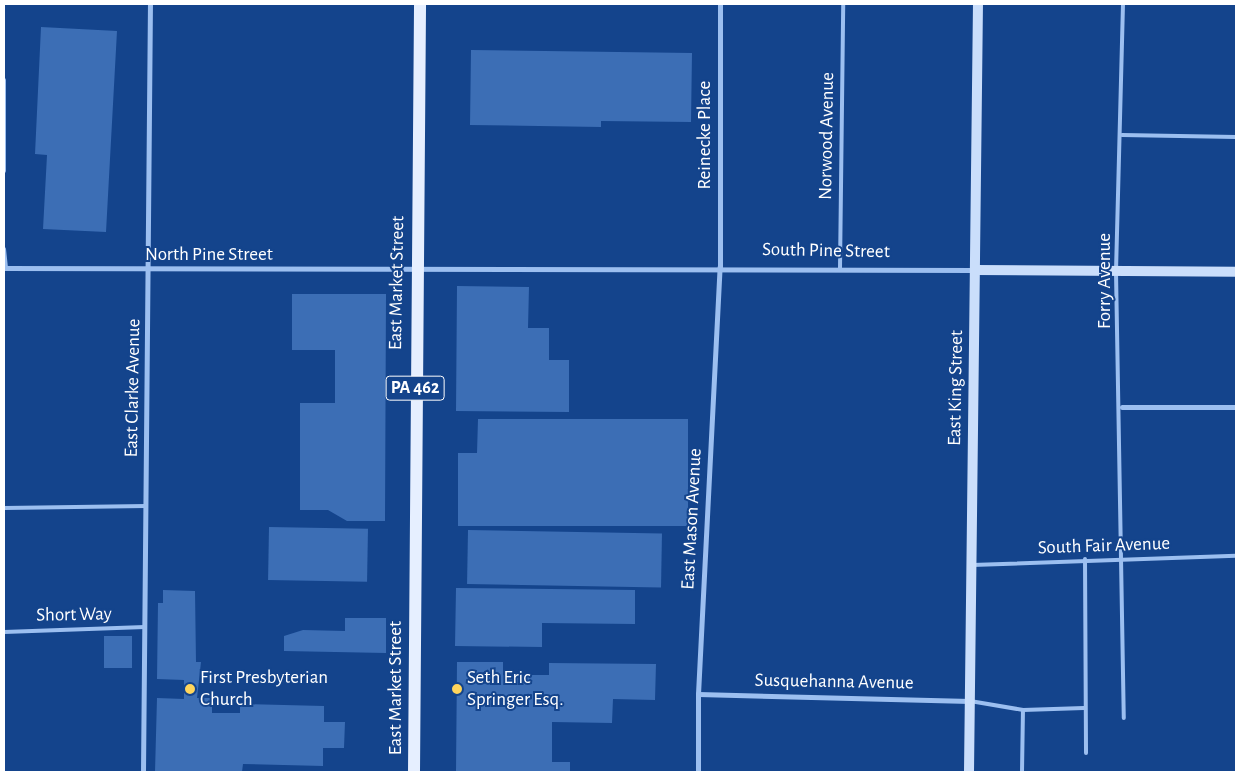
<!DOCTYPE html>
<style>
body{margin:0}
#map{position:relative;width:1240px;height:776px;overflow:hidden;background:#14448c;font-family:"Alegreya Sans",sans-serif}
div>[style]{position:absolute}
.building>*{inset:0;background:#3c6eb5;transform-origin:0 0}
.lane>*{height:4px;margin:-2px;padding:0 2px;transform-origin:2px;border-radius:2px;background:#9cbff0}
.street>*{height:5px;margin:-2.5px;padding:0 2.5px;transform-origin:2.5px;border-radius:2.5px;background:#9cbff0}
.secondary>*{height:10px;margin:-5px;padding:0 5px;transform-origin:5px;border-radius:5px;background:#cadefb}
.primary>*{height:12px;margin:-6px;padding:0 6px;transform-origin:6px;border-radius:6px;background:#e6efff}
.dots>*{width:14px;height:14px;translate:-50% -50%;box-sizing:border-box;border:2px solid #14448c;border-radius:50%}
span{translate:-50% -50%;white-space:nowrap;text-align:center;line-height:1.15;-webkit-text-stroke:4px #14448c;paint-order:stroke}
.shield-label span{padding:1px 4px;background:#14448c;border:1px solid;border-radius:4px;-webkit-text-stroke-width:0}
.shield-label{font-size:18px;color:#fff;font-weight:700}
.street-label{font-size:19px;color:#fff}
.poi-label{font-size:19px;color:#fff}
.left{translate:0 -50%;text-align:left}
.frame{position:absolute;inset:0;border:5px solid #fff;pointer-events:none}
</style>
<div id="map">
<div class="building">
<i style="clip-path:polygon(41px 27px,117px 31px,106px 232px,43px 229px,47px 155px,35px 154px)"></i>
<i style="clip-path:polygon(471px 50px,692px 53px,691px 122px,601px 121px,601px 127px,470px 125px)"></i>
<i style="clip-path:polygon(457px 286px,529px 287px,528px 328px,549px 328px,549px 360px,569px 360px,569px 412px,456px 411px)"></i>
<i style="clip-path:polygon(292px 294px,386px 294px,385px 521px,347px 521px,328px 510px,300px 510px,300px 403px,335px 403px,335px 350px,292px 350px)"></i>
<i style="clip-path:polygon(478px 419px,688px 419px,688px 526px,458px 526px,458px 453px,477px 453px)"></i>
<i style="left:269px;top:527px;width:99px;height:53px;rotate:1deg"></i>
<i style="left:468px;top:530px;width:194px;height:54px;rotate:1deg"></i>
<i style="clip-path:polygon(456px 588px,635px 590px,635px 624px,542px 623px,542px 647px,455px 646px)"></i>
<i style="clip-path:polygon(163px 590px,195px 591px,196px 662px,201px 662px,197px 698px,212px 698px,212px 713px,240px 713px,240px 704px,324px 706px,324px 722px,345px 722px,344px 748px,323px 748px,323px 766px,243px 764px,242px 772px,155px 772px,157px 698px,184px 699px,184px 680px,157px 679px,158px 603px,163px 603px)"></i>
<i style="clip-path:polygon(345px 618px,386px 618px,386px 653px,284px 651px,284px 636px,303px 630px,345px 631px)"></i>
<i style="left:104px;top:636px;width:28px;height:32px"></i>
<i style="clip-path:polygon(457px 662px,503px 662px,503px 675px,549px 675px,549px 663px,656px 664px,655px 700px,613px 699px,612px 723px,552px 722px,552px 762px,570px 762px,570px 772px,456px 772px)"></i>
</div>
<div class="lane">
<i style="left:1123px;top:4px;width:268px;rotate:91.5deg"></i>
<i style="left:1116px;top:272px;width:446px;rotate:89deg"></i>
<i style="left:4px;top:80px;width:91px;rotate:90deg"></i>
<i style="left:1122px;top:135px;width:114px;rotate:1deg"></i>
<i style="left:4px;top:249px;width:19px;rotate:84deg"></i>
<i style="left:840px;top:268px;width:264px;rotate:-89.3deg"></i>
<i style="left:4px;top:508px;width:142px;rotate:-0.8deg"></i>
<i style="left:1085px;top:559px;width:194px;rotate:89.7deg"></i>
<i style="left:972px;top:565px;width:264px;rotate:-2deg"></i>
<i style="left:4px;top:632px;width:141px;rotate:-2deg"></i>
<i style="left:970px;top:701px;width:54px;rotate:9.6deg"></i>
<i style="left:1023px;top:710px;width:61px;rotate:-1.9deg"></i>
<i style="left:1022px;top:772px;width:62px;rotate:-89.1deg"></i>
</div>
<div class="street">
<i style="left:4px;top:268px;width:971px;rotate:0.12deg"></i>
<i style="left:1122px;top:407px;width:114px"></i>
<i style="left:698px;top:694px;width:272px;rotate:1.5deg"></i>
<i style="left:143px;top:772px;width:768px;rotate:-89.48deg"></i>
<i style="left:698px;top:772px;width:78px;rotate:-90deg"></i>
<i style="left:698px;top:694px;width:428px;rotate:-87.1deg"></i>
<i style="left:720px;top:267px;width:263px;rotate:-90deg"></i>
</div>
<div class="secondary">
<i style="left:975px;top:270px;width:261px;rotate:0.4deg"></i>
<i style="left:969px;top:772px;width:768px;rotate:-89.33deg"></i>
</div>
<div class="primary">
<i style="left:414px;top:772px;width:768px;rotate:-89.55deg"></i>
</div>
<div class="dots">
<i style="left:190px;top:689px;background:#ffd55c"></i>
<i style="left:457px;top:689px;background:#ffd55c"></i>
</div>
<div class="shield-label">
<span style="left:415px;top:388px">PA 462</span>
</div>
<div class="street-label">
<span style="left:705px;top:135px;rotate:-90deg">Reinecke Place</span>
<span style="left:827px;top:136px;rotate:-89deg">Norwood Avenue</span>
<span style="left:826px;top:251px;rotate:1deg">South Pine Street</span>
<span style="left:209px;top:255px">North Pine Street</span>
<span style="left:1105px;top:281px;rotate:-90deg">Forry Avenue</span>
<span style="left:397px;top:283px;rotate:-89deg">East Market Street</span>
<span style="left:133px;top:388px;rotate:-89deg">East Clarke Avenue</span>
<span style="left:956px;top:388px;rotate:-89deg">East King Street</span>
<span style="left:692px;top:519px;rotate:-87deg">East Mason Avenue</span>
<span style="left:1104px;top:546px;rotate:-2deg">South Fair Avenue</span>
<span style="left:74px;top:615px;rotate:-1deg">Short Way</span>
<span style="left:834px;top:682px;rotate:1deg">Susquehanna Avenue</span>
<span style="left:396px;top:688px;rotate:-90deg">East Market Street</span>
</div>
<div class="poi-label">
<span class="left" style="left:200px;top:689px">First Presbyterian<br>Church</span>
<span class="left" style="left:467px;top:689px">Seth Eric<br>Springer Esq.</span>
</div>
<div class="frame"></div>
</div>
